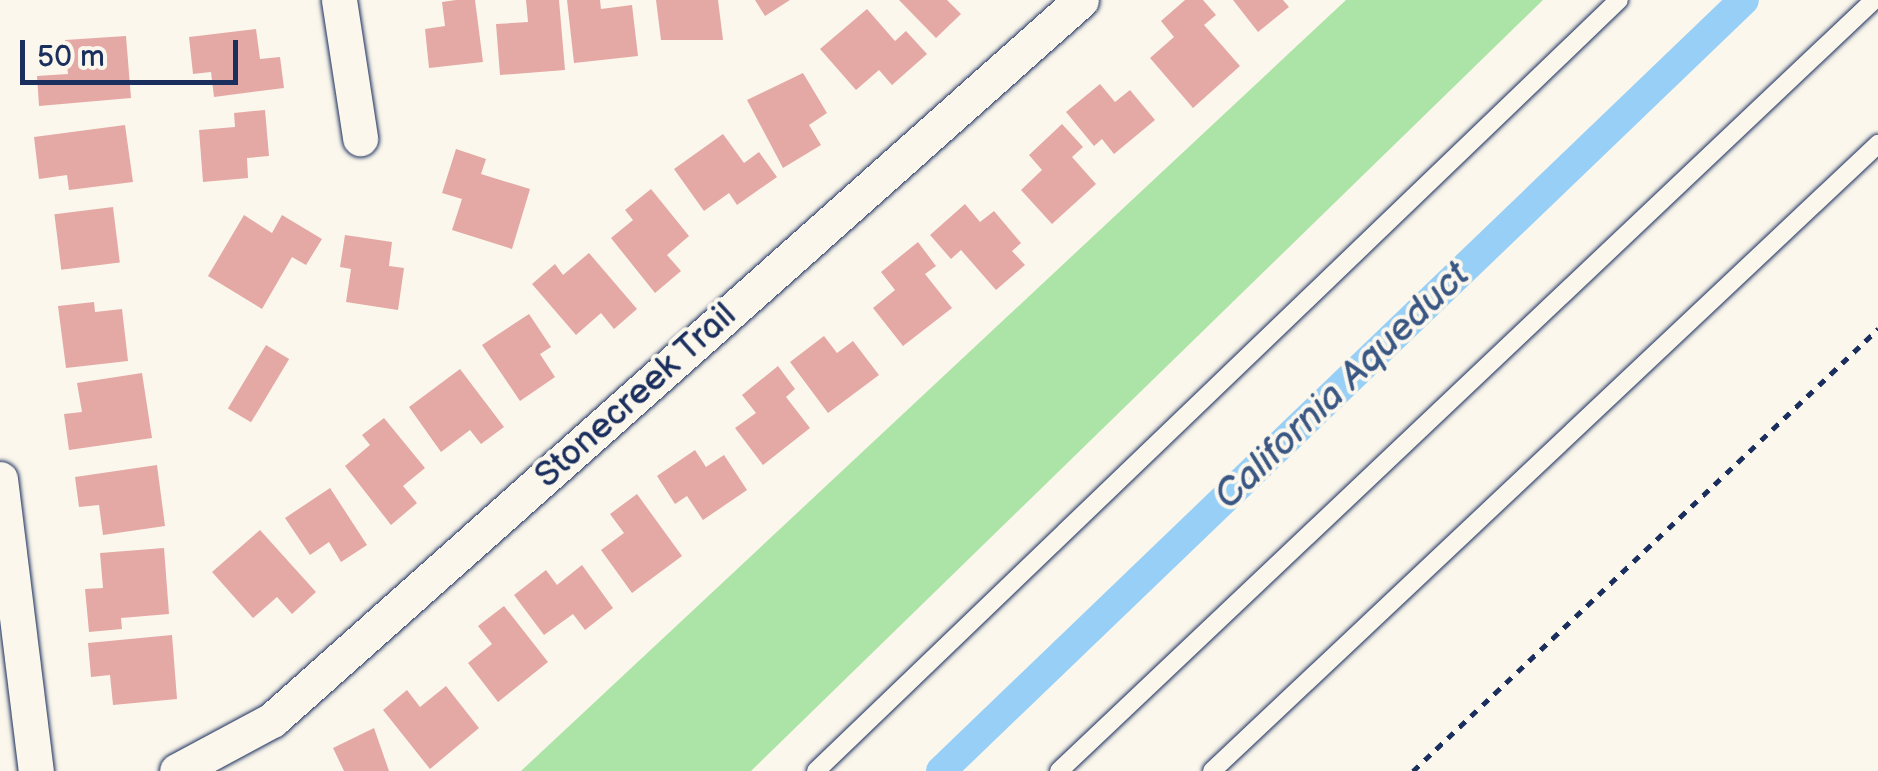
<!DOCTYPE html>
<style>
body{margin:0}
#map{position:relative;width:1878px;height:771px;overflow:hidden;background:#fbf7ec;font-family:"Balsamiq Sans",sans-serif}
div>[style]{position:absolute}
.green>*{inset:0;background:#ace3a6}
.canal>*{height:30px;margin:-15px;padding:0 15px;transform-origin:15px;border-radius:15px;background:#97cff6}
.building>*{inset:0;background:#e4a9a5;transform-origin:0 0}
.path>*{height:5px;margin-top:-2.5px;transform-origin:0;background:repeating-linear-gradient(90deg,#1b2f5e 0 8px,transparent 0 16px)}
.roads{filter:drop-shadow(0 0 2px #1b2f5e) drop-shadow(0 0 2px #1b2f5e)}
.service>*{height:18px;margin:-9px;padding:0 9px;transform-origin:9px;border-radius:9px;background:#fbf7ec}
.minor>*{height:35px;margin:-17.5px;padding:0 17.5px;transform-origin:17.5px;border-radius:17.5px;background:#fbf7ec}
span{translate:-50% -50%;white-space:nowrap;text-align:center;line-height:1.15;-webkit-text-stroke:8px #fbf7ec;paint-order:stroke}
.street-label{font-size:35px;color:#1b2f5e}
.water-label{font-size:38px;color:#3a5784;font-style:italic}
.scale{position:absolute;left:20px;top:40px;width:218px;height:45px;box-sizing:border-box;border:5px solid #1b2f5e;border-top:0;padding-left:12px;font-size:30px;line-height:35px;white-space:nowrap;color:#1b2f5e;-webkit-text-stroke:8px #fbf7ec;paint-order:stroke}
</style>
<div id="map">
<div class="green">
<i style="clip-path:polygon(1346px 0,1543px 0,751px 771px,521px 771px)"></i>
</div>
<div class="canal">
<i style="left:941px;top:771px;width:1113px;rotate:-43.84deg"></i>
</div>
<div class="building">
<i style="clip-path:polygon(456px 0,475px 0,483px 62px,429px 68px,425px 29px,445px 26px,442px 2px)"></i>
<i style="clip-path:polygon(526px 0,559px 0,565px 70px,500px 75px,496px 24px,528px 22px)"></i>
<i style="clip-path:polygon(567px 0,600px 0,601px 9px,632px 5px,638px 56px,574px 63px)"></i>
<i style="clip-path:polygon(656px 0,718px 0,723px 40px,661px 40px)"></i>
<i style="clip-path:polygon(755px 0,790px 0,765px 16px)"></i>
<i style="clip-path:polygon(899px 0,947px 0,961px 14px,936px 38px)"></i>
<i style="clip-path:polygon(1185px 0,1203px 0,1216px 15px,1204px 25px,1240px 66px,1193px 108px,1150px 58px,1174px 37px,1161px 21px)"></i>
<i style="clip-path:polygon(1233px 0,1283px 0,1289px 7px,1258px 32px)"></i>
<i style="clip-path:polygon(867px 9px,895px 41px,906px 31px,927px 54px,892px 85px,879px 70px,856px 90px,820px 49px)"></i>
<i style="clip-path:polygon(256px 29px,260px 59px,280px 57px,284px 88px,214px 97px,211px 72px,193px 74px,189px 37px)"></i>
<i style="clip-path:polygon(126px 36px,131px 98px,39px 106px,37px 76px,68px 74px,65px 40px)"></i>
<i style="clip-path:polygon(803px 73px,827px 113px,809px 125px,821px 145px,783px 168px,747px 100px)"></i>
<i style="clip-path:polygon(1100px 84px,1115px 102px,1130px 90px,1155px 120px,1114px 154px,1102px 139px,1094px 146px,1066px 112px)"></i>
<i style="clip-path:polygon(265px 110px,269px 156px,247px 158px,248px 178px,203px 182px,199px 130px,235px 127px,234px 113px)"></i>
<i style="clip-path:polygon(1062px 124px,1083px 147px,1072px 157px,1096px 184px,1052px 224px,1021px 190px,1042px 170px,1029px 155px)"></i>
<i style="clip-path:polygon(125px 125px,133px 182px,69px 190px,67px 175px,39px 179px,34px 137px)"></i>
<i style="clip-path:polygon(723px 134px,744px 163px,759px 152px,777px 177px,737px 205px,729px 193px,704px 211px,674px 169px)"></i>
<i style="clip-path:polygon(456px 149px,486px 159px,481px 174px,530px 189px,512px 249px,452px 230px,462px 199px,442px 193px)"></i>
<i style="clip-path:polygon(651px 189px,689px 236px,667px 255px,681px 271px,655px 293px,611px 238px,633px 220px,625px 210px)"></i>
<i style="clip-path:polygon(965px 204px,980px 222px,994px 211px,1021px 243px,1012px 251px,1025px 265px,996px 290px,961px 250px,951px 259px,930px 235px)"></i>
<i style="left:113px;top:207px;width:56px;height:59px;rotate:83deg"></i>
<i style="clip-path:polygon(244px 215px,272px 233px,282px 215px,322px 239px,306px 265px,292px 257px,262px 309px,208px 276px)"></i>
<i style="clip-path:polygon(345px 235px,392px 242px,389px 266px,404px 268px,398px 310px,346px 302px,351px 269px,340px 267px)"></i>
<i style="clip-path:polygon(918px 242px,936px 266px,925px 274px,952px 308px,903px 346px,873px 308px,895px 290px,881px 272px)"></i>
<i style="clip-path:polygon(589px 253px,637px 309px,614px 329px,601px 313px,576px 335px,532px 284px,555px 264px,563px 275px)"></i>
<i style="clip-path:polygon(94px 302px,95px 312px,122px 309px,128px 361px,66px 368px,58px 306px)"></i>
<i style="clip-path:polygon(529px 314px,551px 347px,540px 354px,555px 377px,520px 401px,482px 345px)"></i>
<i style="clip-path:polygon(824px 336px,837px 353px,853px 341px,879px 375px,828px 413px,790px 362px)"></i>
<i style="left:266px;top:345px;width:27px;height:74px;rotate:31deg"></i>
<i style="clip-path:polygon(778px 366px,795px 389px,786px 397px,810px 428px,763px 465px,735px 428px,756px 413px,742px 395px)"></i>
<i style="clip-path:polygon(460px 369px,504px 427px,481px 444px,470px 430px,441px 452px,409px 407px)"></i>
<i style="clip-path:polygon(142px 373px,152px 438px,69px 450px,64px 414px,82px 412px,77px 383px)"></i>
<i style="clip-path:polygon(384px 418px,425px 468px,403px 486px,417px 503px,391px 525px,345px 466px,370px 445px,362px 435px)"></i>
<i style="clip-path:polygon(695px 450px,706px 467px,724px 455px,747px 490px,703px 520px,687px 496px,675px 504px,657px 476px)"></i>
<i style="clip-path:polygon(157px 465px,165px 526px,103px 535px,99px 505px,79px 507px,75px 477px)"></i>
<i style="clip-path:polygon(330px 488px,367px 545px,341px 562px,329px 542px,310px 555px,285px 518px)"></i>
<i style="clip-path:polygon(637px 494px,682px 556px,632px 593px,601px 550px,624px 533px,610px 514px)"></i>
<i style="clip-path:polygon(260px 530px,316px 592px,292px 614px,277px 597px,253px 618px,212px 572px)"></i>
<i style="clip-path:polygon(164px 548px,169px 614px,121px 618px,122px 629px,89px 632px,85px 589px,103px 588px,100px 553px)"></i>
<i style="clip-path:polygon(582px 565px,613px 608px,585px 630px,573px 614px,544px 635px,514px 595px,546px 570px,557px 585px)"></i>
<i style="clip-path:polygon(504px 606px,548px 662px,498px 702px,468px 663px,492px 644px,478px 626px)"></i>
<i style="clip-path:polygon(172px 635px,177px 699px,113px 705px,110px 675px,91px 677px,88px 643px)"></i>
<i style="clip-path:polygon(446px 686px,479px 728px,430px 769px,383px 710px,407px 690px,420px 707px)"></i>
<i style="clip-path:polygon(374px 728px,389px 771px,344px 771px,333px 748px)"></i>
</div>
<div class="path">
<i style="left:1413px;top:771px;width:642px;rotate:-43.55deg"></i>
</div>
<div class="roads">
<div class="service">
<i style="left:816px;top:771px;width:1113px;rotate:-43.84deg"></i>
<i style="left:1059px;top:771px;width:1122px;rotate:-43.41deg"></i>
<i style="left:1212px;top:771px;width:915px;rotate:-43.27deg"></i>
</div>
<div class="minor">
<i style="left:339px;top:0;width:140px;rotate:81.3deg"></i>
<i style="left:0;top:479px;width:294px;rotate:83deg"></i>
<i style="left:177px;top:771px;width:108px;rotate:-28.2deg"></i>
<i style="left:272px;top:720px;width:1083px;rotate:-41.67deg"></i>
</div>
</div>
<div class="street-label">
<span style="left:636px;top:396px;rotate:-42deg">Stonecreek Trail</span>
</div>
<div class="water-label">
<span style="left:1342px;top:386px;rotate:-44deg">California Aqueduct</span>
</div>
<div class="scale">50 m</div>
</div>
